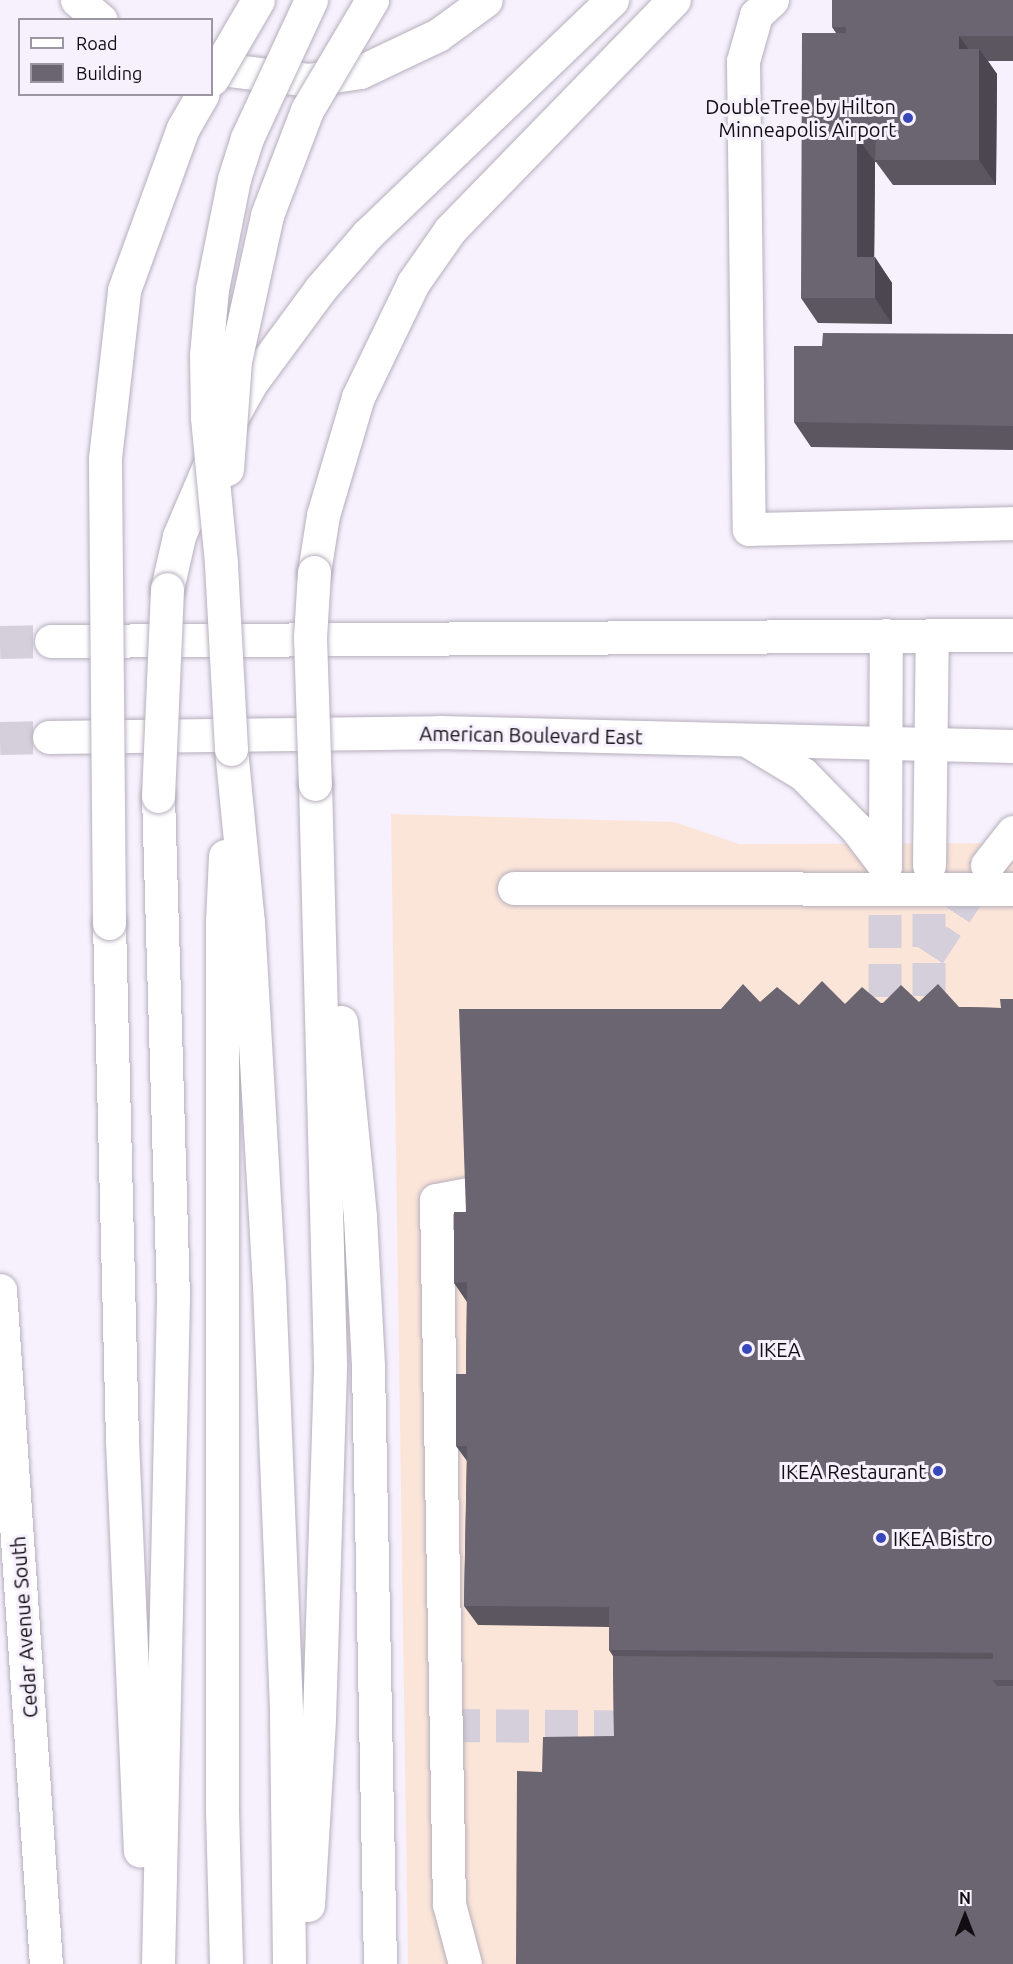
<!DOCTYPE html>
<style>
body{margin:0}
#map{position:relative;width:1013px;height:1964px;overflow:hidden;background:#f7f1fd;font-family:Ubuntu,sans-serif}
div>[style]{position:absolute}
.commercial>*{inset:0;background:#fbe5d8}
.minor-tunnel>*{height:33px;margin-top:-16.5px;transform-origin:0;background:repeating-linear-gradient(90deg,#d4cfda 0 33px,transparent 0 49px)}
.major-tunnel>*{height:33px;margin-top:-16.5px;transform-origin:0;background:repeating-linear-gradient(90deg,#d4cfda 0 33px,transparent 0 49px)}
.roads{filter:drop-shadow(0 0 2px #b6aebd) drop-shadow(0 0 2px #b6aebd)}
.minor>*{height:33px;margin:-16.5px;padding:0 16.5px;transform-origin:16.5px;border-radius:16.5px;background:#fff}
.major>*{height:33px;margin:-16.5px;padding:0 16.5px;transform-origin:16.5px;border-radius:16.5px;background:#fff}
.highway>*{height:33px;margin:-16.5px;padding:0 16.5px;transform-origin:16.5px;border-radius:16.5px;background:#fff}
.bridges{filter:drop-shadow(0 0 2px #b6aebd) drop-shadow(0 0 2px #b6aebd)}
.highway-bridge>*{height:33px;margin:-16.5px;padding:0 16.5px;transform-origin:16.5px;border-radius:16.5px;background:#fff}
.wall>*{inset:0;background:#5c5661}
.shaded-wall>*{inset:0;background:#4b464f}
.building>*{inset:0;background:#6b6471}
.dots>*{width:16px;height:16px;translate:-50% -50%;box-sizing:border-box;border:3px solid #f7f1fd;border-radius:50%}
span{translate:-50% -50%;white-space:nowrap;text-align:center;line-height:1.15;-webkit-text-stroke:6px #f7f1fd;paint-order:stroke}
.poi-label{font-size:20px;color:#110e13}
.right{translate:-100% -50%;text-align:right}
.left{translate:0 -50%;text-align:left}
.street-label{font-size:20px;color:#110e13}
.legend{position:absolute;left:18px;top:18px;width:195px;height:78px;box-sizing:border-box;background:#f7f1fd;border:2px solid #9b969f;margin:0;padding:8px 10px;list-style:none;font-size:18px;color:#110e13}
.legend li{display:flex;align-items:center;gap:12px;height:30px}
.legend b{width:30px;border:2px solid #9b969f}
.north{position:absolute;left:935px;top:1886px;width:60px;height:60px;-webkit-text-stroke:4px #f7f1fd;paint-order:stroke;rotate:0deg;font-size:16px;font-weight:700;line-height:24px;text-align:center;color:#110e13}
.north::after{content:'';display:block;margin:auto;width:21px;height:27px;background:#110e13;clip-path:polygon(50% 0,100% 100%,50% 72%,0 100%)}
</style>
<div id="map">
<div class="commercial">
<i style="clip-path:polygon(391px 814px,674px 822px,739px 844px,1013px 843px,1013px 1964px,408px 1964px)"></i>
</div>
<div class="minor-tunnel">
<i style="left:929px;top:865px;width:172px;rotate:90deg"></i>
<i style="left:885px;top:1045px;width:179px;rotate:-90deg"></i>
<i style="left:447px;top:1725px;width:212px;rotate:0.5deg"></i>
</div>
<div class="major-tunnel">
<i style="left:0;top:642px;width:51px;rotate:-1.1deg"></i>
<i style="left:0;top:738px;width:49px;rotate:-1.2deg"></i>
<i style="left:929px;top:954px;width:103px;rotate:-56.9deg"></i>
</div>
<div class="roads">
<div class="minor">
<i style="left:772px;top:0;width:22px;rotate:137deg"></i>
<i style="left:756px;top:15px;width:48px;rotate:105.8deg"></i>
<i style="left:743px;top:61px;width:468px;rotate:89.3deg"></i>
<i style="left:749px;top:529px;width:264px;rotate:-1.3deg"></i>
<i style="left:929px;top:865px;width:230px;rotate:-89.3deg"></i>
<i style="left:885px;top:866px;width:231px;rotate:-89.8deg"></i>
<i style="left:514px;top:888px;width:499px;rotate:0.1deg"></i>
<i style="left:465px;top:1964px;width:62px;rotate:-104.9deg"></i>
<i style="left:449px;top:1904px;width:704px;rotate:-91.06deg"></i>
<i style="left:436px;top:1200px;width:43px;rotate:-10.8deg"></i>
</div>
<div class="major">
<i style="left:51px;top:641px;width:962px;rotate:-0.36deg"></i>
<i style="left:49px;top:737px;width:390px;rotate:-0.7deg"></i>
<i style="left:439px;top:732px;width:574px;rotate:1.4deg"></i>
<i style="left:750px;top:742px;width:62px;rotate:31.1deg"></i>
<i style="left:803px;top:774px;width:76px;rotate:45.5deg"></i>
<i style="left:856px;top:828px;width:48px;rotate:52.7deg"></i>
<i style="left:987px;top:865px;width:42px;rotate:-51.8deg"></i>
</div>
<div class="highway">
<i style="left:77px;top:0;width:31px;rotate:40deg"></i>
<i style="left:212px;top:68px;width:97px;rotate:7.1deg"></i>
<i style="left:308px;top:80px;width:53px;rotate:-8.7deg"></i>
<i style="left:360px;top:72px;width:86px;rotate:-25.4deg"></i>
<i style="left:438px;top:35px;width:59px;rotate:-36.1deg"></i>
<i style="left:314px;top:572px;width:58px;rotate:-81deg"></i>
<i style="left:323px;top:515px;width:123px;rotate:-73.5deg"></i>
<i style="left:358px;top:397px;width:127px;rotate:-64.2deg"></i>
<i style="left:413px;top:283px;width:65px;rotate:-55.1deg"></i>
<i style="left:450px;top:230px;width:321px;rotate:-45.8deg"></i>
<i style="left:167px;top:589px;width:54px;rotate:-77.2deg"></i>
<i style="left:179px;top:536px;width:112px;rotate:-66.9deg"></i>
<i style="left:223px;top:433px;width:57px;rotate:-60.8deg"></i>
<i style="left:251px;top:383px;width:118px;rotate:-53.6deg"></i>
<i style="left:321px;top:288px;width:72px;rotate:-49deg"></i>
<i style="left:368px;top:234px;width:338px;rotate:-43.8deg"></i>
<i style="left:231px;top:749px;width:174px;rotate:84.4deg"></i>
<i style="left:248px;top:922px;width:364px;rotate:86.7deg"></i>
<i style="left:269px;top:1285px;width:431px;rotate:87.7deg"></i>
<i style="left:286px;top:1716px;width:248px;rotate:89.3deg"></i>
<i style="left:225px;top:856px;width:65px;rotate:92.6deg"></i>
<i style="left:222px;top:921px;width:889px;rotate:90deg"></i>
<i style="left:222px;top:1810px;width:154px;rotate:88.5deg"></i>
<i style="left:109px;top:923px;width:518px;rotate:88.56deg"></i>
<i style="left:122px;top:1441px;width:410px;rotate:87.5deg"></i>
<i style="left:341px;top:1022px;width:196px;rotate:84.4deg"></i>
<i style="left:360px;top:1217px;width:150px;rotate:86.9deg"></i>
<i style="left:368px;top:1367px;width:597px;rotate:88.85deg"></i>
<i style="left:0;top:1290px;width:676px;rotate:86.1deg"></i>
<i style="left:308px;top:1905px;width:187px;rotate:-86.6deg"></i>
<i style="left:319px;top:1718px;width:354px;rotate:-88.2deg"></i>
<i style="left:330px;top:1364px;width:580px;rotate:-91.48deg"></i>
<i style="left:158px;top:1964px;width:666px;rotate:-88.71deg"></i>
<i style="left:173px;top:1298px;width:502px;rotate:-91.71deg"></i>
</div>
</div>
<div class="bridges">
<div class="highway-bridge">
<i style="left:212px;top:79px;width:91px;rotate:-59.8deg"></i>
<i style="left:227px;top:469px;width:108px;rotate:-85.8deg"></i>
<i style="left:235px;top:361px;width:149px;rotate:-77.6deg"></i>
<i style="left:267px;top:215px;width:112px;rotate:-69.1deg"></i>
<i style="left:307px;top:110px;width:128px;rotate:-59.4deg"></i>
<i style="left:314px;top:572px;width:65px;rotate:93.5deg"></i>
<i style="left:310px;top:637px;width:147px;rotate:88.1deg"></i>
<i style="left:231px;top:749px;width:186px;rotate:-93.1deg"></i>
<i style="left:221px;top:563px;width:147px;rotate:-95.5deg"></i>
<i style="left:207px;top:417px;width:62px;rotate:-90.9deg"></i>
<i style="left:206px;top:355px;width:66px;rotate:-84.8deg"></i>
<i style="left:212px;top:289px;width:112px;rotate:-78.7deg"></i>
<i style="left:234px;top:179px;width:43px;rotate:-72.4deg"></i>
<i style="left:247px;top:138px;width:152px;rotate:-65.1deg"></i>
<i style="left:158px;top:796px;width:207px;rotate:-87.5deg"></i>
<i style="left:109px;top:923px;width:465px;rotate:-90.5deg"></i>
<i style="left:105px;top:458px;width:169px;rotate:-83.5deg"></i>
<i style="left:124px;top:290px;width:172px;rotate:-70deg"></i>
<i style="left:183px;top:128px;width:39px;rotate:-60deg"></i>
</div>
</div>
<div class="wall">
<i style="clip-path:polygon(1013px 0,1013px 61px,988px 61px,997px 74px,996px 185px,893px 185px,876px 162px,875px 162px,874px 257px,892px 283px,892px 324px,818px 323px,801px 298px,836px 33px,832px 27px)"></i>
<i style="clip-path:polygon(1013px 334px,1013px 450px,811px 447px,794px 422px,822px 346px)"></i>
<i style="clip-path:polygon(1013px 999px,1013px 1964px,542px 1772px,614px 1736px,613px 1656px,609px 1650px,609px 1627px,478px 1625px,464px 1606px,467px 1461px,456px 1446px,466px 1374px,467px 1302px,454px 1283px,466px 1212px,721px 1009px,760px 1002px,799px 1005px,919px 1002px,959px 1007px,1001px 1008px)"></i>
</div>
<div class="shaded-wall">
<i style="clip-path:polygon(959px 36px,977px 61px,959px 49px)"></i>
<i style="clip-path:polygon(979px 49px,997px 74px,996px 185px,979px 160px)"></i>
<i style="clip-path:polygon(857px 137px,875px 162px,874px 283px,857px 257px)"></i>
<i style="clip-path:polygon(875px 257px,892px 283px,892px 324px,875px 298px)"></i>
</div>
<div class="building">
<i style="clip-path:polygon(832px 0,1013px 0,1013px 36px,959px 36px,959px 49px,979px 49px,979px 160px,875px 160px,876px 137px,857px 137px,857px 257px,875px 257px,875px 298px,801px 298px,802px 33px,846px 33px,846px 27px,832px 27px)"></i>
<i style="clip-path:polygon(823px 333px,1013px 334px,1013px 426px,794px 422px,794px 346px,822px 346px)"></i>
<i style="clip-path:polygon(822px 981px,845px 1004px,862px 987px,882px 1004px,901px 985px,919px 1002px,938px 984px,959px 1007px,1001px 1008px,1000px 999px,1013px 999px,1013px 1680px,993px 1680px,993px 1653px,609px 1650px,609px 1607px,464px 1606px,467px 1446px,456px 1446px,456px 1374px,466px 1374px,467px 1282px,454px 1283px,454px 1212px,466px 1212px,459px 1009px,721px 1009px,743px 984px,760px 1002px,777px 987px,799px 1005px)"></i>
<i style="clip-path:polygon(613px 1656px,993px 1659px,993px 1680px,997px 1686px,1013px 1686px,1013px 1964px,516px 1964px,517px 1771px,542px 1772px,543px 1737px,614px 1736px)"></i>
</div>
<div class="dots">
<i style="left:908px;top:118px;background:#3847ba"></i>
<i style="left:747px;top:1349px;background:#3847ba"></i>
<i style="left:938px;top:1471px;background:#3847ba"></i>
<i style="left:881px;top:1538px;background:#3847ba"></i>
</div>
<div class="poi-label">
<span class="right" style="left:896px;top:118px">DoubleTree by Hilton<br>Minneapolis Airport</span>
<span class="left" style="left:759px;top:1349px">IKEA</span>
<span class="right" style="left:926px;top:1471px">IKEA Restaurant</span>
<span class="left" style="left:893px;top:1538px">IKEA Bistro</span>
</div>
<div class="street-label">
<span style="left:531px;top:735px;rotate:1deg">American Boulevard East</span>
<span style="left:24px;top:1627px;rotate:-94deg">Cedar Avenue South</span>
</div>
<ul class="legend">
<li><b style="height:8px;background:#fff"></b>Road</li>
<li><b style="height:16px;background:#6b6471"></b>Building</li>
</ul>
<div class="north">N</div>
</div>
